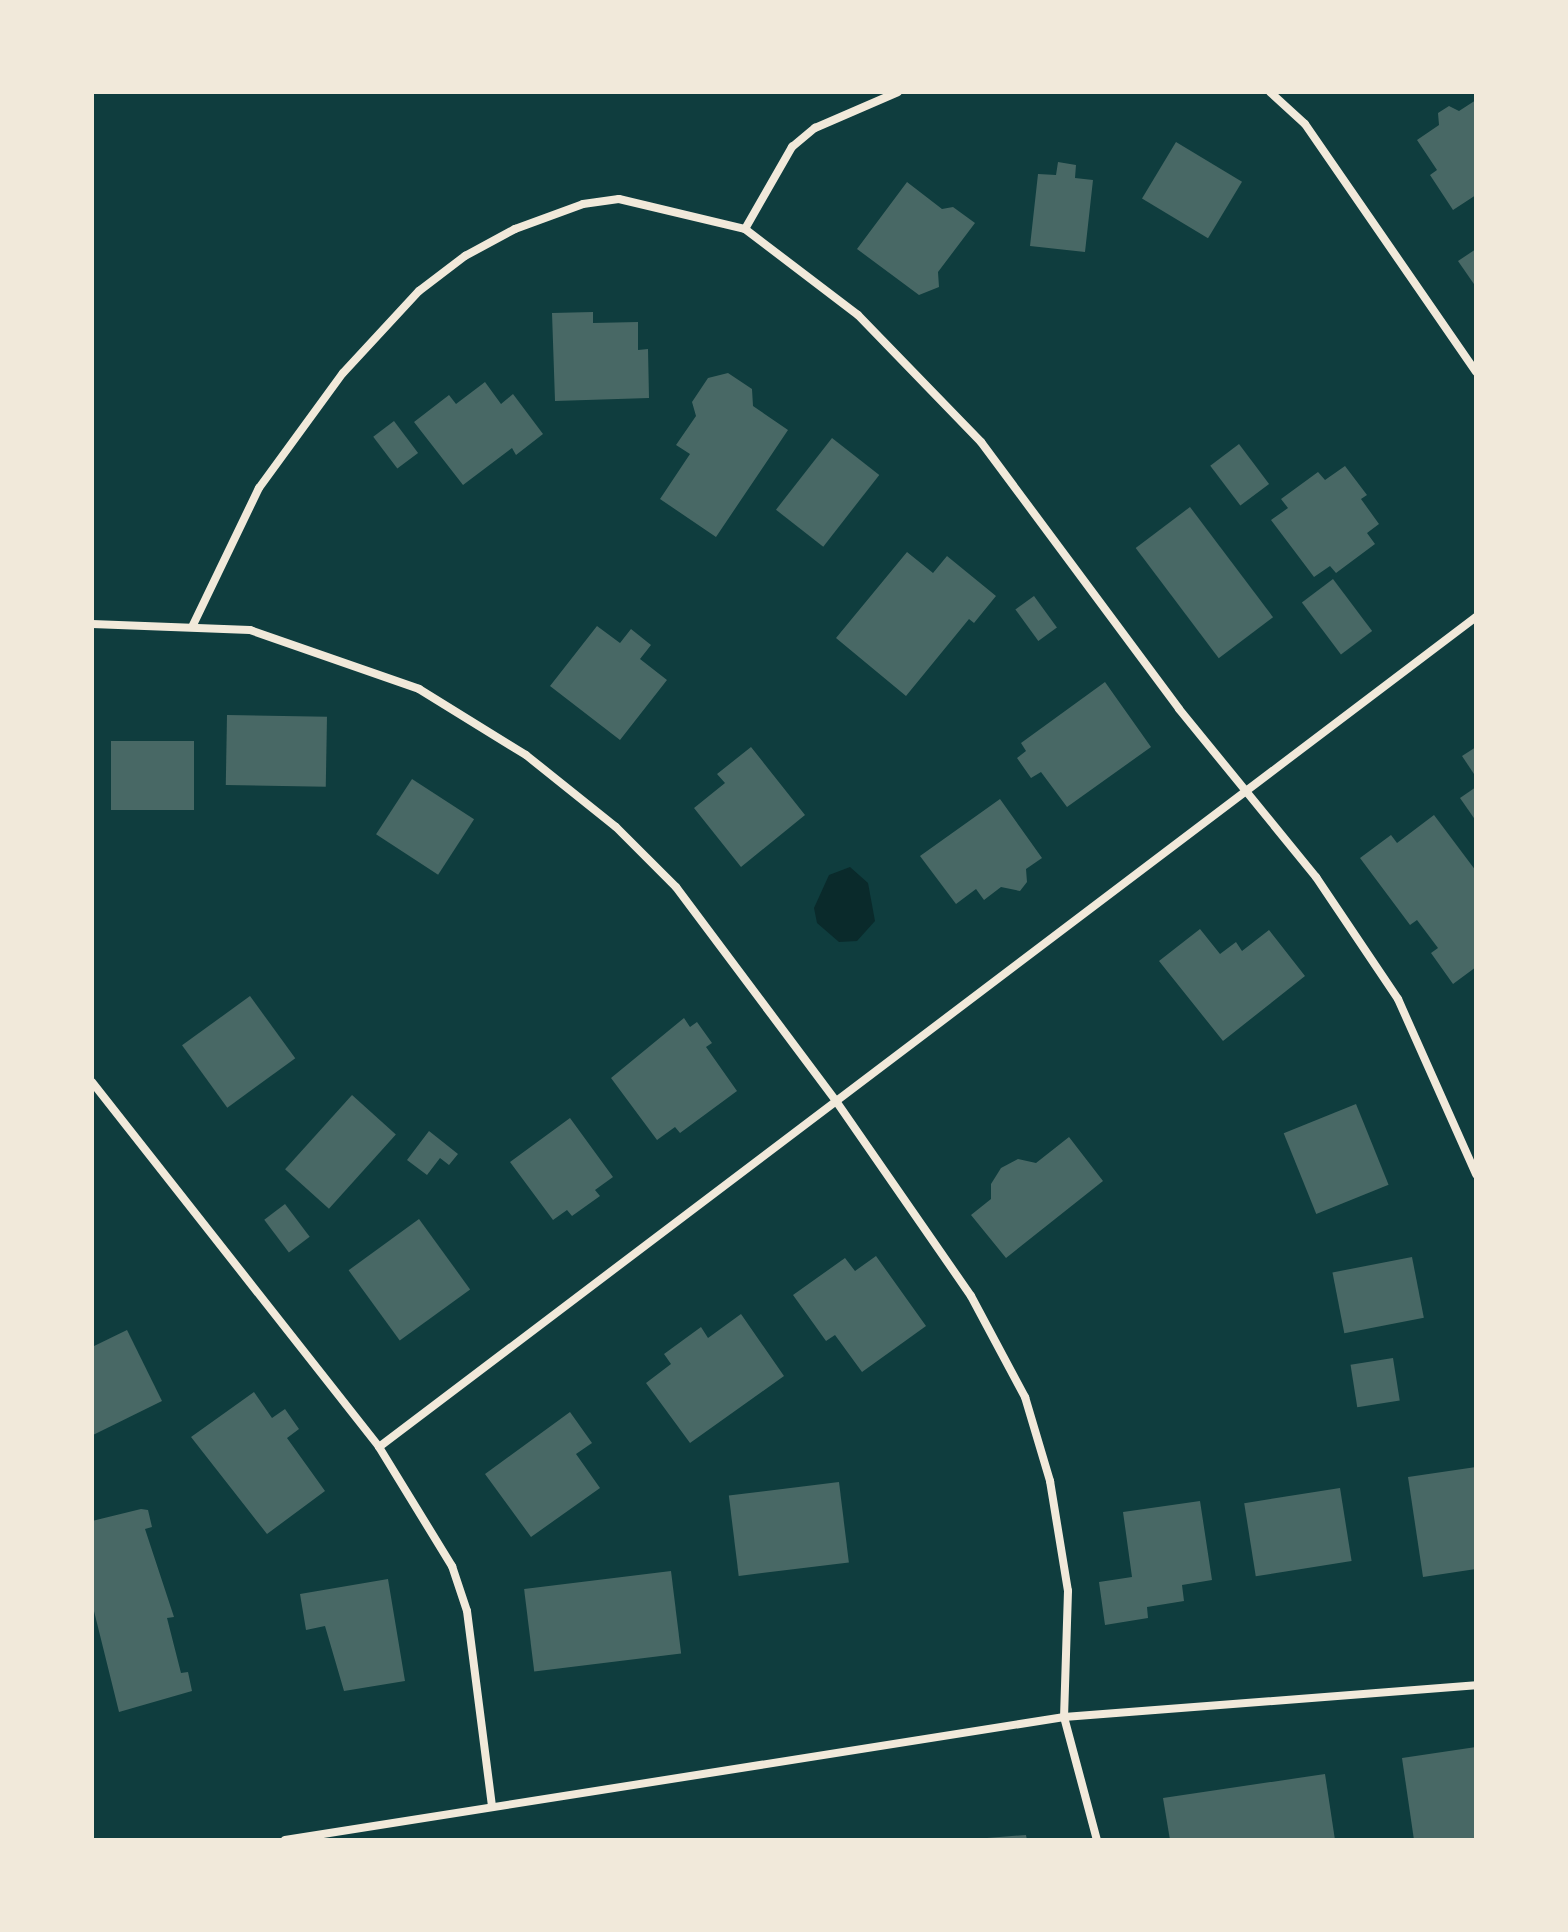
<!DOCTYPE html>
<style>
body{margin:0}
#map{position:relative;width:1568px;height:1932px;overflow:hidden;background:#0f3d3e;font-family:"Noto Sans",sans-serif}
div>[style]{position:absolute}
.water>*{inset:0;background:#0a2a2b}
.building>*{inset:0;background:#486865;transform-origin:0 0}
.minor>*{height:8px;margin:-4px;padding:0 4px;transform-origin:4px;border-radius:4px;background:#f1e9da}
span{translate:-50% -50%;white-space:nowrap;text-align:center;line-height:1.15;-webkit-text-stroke:8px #f1e9da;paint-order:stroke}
.frame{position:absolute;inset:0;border:94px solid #f1e9da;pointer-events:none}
</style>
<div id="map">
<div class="water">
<i style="clip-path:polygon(850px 867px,868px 883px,875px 921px,857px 941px,839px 942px,817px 923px,814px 908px,829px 875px)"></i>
</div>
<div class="building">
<i style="clip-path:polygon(1476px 100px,1476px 195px,1453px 210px,1430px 175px,1437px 170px,1417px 140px,1439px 125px,1438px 113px,1449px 106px,1459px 111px)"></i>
<i style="left:1176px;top:142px;width:77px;height:66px;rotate:31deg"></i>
<i style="clip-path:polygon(1058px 162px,1076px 165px,1075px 178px,1093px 180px,1085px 252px,1030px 246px,1038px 174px,1056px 175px)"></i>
<i style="clip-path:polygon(907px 182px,942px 209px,953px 207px,975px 223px,938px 272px,939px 287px,919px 295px,857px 249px)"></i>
<i style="clip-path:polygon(1476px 249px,1476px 287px,1458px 261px)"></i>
<i style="clip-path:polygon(593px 312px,593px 323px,638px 322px,638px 350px,648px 349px,649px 398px,555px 401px,552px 313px)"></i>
<i style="clip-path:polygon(728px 373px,752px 389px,753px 406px,788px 430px,716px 537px,660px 499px,690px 454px,676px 445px,696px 416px,692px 402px,708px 378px)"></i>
<i style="clip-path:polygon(485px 382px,501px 404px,513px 394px,543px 434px,516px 455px,512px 448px,463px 485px,414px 422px,449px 395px,456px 404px)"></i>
<i style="left:394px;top:421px;width:40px;height:26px;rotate:53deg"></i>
<i style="left:832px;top:438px;width:60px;height:91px;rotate:38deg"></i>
<i style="left:1239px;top:444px;width:50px;height:36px;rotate:53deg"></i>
<i style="clip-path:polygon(1345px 466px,1367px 495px,1361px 499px,1379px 524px,1367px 533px,1375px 544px,1336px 573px,1330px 566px,1314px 577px,1271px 520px,1288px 508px,1281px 499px,1318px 472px,1325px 480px)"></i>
<i style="left:1190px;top:507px;width:138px;height:68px;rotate:53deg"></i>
<i style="clip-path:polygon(907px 552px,933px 573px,947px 556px,996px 596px,974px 623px,969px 619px,906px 696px,836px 638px)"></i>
<i style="left:1333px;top:579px;width:65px;height:39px;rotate:53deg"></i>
<i style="left:1034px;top:596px;width:39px;height:23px;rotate:54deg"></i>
<i style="clip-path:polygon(597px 626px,620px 643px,631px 629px,651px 645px,640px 659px,667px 680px,620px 740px,550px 686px)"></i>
<i style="clip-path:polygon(1105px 682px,1151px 747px,1067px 807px,1041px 772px,1031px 778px,1017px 758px,1026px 751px,1021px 743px)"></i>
<i style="left:227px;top:715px;width:100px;height:70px;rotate:1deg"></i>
<i style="left:111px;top:741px;width:83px;height:69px"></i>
<i style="clip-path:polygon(751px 747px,805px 815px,741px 867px,694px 808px,725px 783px,717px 774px)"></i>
<i style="clip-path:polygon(1476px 747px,1476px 777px,1462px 756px)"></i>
<i style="left:412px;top:779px;width:74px;height:66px;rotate:33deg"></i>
<i style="clip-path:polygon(1476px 787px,1476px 821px,1460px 798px)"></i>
<i style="clip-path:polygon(1000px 799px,1042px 858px,1026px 869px,1027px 882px,1020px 891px,1001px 887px,984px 900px,976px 889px,956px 904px,920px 856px)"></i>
<i style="clip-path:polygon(1434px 815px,1476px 871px,1476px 967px,1453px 984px,1431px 953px,1438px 948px,1417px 920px,1410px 925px,1360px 858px,1391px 835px,1397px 843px)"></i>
<i style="clip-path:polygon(1200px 929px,1220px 954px,1236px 942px,1242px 951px,1269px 930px,1305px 976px,1223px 1041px,1159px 961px)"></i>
<i style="left:250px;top:996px;width:77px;height:84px;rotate:54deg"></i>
<i style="clip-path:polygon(684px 1018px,690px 1027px,697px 1022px,712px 1043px,706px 1047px,737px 1091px,680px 1133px,675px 1127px,657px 1140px,611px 1078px)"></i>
<i style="left:352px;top:1095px;width:59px;height:100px;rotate:42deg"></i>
<i style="left:1356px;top:1104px;width:87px;height:78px;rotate:68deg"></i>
<i style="clip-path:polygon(570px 1118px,613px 1177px,595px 1190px,600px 1196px,572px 1216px,567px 1210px,553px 1220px,510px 1162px)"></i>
<i style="clip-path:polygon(429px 1131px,458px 1154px,449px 1165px,440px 1158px,427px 1175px,407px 1160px)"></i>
<i style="clip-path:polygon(1069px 1137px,1103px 1181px,1006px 1258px,971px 1215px,991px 1199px,991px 1184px,1001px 1168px,1018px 1159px,1036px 1163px)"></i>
<i style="left:285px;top:1204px;width:41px;height:26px;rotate:53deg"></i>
<i style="left:419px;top:1219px;width:87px;height:87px;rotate:54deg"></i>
<i style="clip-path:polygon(876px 1256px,926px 1326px,862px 1372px,835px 1335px,826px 1341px,793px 1295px,845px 1258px,855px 1271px)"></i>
<i style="left:1412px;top:1257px;width:62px;height:81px;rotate:79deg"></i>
<i style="clip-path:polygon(741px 1314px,784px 1376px,690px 1443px,646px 1383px,671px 1364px,664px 1354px,701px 1327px,708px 1338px)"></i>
<i style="clip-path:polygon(127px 1330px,162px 1401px,93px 1435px,92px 1347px)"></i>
<i style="left:1393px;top:1358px;width:43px;height:43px;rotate:81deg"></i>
<i style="clip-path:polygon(254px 1392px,272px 1418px,285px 1409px,299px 1429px,287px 1438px,325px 1491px,267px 1534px,191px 1437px)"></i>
<i style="clip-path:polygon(570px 1412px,592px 1443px,576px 1454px,600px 1488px,531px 1537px,485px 1474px)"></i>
<i style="clip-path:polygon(1476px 1467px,1476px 1569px,1423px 1577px,1408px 1477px)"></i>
<i style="left:839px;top:1482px;width:81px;height:111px;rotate:83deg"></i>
<i style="left:1340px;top:1488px;width:74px;height:97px;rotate:81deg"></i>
<i style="clip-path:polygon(1200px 1501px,1212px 1580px,1182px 1585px,1184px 1601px,1147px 1607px,1148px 1618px,1105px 1625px,1099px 1582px,1132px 1577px,1123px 1512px)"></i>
<i style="clip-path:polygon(141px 1509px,148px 1510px,152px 1527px,145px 1529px,174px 1617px,167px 1618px,181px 1673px,188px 1672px,192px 1691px,119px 1712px,92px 1603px,92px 1521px)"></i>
<i style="left:671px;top:1571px;width:83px;height:148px;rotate:83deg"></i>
<i style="clip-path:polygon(388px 1579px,405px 1681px,344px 1691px,325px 1626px,306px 1630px,300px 1594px)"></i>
<i style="clip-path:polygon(1476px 1747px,1476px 1840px,1414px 1840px,1402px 1758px)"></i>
<i style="clip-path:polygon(1325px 1774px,1335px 1840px,1170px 1840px,1163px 1798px)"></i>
<i style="clip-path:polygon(1026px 1835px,1027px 1840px,987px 1840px,987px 1838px)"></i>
</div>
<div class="minor">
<i style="left:1270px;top:92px;width:47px;rotate:42.4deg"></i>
<i style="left:1305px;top:124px;width:301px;rotate:55.4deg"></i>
<i style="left:745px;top:229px;width:142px;rotate:37.3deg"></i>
<i style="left:858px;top:315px;width:177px;rotate:45.9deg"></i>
<i style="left:981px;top:442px;width:332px;rotate:53.4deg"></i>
<i style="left:1179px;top:709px;width:217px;rotate:50.8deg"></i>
<i style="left:1316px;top:877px;width:147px;rotate:56.1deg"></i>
<i style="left:1398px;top:999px;width:192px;rotate:66deg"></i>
<i style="left:92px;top:624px;width:158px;rotate:2.2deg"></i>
<i style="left:250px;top:630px;width:179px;rotate:19.2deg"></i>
<i style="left:419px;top:689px;width:126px;rotate:31.7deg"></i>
<i style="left:526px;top:755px;width:115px;rotate:38.7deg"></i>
<i style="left:616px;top:827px;width:85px;rotate:45deg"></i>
<i style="left:676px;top:887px;width:267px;rotate:53.2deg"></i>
<i style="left:836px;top:1101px;width:237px;rotate:55.3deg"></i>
<i style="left:971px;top:1296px;width:115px;rotate:61.9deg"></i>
<i style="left:1025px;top:1397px;width:88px;rotate:73.4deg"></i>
<i style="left:1050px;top:1481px;width:111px;rotate:80.7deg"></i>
<i style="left:1068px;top:1591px;width:126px;rotate:91.8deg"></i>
<i style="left:1064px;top:1717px;width:127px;rotate:75deg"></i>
<i style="left:193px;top:625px;width:152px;rotate:-64.3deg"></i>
<i style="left:259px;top:488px;width:142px;rotate:-53.9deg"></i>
<i style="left:343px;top:373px;width:112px;rotate:-47.2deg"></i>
<i style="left:419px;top:291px;width:58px;rotate:-37.3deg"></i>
<i style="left:465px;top:256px;width:57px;rotate:-28.4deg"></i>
<i style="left:515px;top:229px;width:72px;rotate:-20.2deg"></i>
<i style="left:583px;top:204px;width:36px;rotate:-8deg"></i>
<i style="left:619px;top:199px;width:130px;rotate:13.4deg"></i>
<i style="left:745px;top:229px;width:95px;rotate:-60.2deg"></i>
<i style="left:792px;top:147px;width:30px;rotate:-40deg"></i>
<i style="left:815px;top:128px;width:90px;rotate:-23.4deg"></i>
<i style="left:92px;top:1082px;width:464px;rotate:51.8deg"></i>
<i style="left:379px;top:1447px;width:140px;rotate:58.5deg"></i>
<i style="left:452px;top:1566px;width:47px;rotate:71.6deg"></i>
<i style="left:467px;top:1611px;width:197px;rotate:82.7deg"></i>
<i style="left:379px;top:1447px;width:1376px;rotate:-37.11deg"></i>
<i style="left:285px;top:1840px;width:789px;rotate:-8.97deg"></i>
<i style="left:1064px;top:1717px;width:413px;rotate:-4.4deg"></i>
</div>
<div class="frame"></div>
</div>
